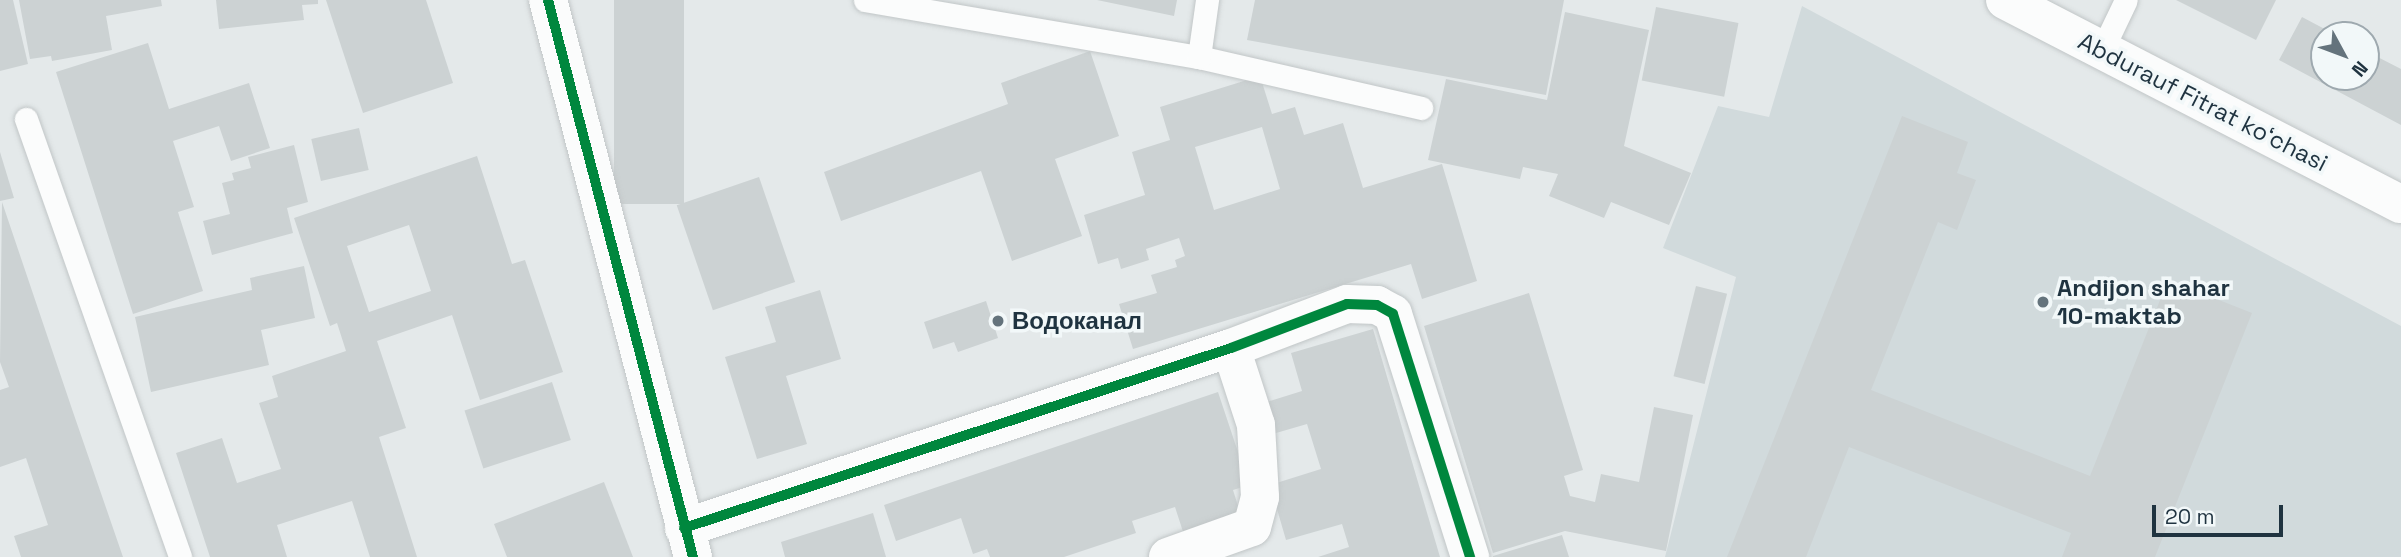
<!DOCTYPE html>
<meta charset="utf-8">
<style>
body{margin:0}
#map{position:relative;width:2401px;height:557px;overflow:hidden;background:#e4e9ea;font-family:"Space Grotesk",sans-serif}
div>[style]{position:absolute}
.built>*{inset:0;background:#d1dadc}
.building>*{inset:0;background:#ccd2d3;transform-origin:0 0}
.roads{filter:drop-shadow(0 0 2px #c1c6c7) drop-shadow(0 0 2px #c1c6c7)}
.service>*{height:23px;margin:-11.5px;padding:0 11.5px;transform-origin:11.5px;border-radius:11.5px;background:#fbfcfc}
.minor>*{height:38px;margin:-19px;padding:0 19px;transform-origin:19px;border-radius:19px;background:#fbfcfc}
.tertiary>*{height:38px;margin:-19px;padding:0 19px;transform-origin:19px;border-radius:19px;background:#fbfcfc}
.secondary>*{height:38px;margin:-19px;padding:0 19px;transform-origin:19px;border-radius:19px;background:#fbfcfc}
.cycleway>*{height:10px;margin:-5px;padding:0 5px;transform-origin:5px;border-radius:5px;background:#00873e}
.dots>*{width:19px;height:19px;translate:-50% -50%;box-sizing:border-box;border:4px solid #f2f8f9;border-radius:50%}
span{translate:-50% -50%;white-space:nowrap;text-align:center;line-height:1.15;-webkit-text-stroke:7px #f2f8f9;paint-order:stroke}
.street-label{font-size:24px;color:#1f3340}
.poi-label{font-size:24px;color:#1f3340;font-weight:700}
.left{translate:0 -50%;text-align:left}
.north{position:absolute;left:2310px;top:21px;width:70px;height:70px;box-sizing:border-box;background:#f2f8f9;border:2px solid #9ea9af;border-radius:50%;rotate:131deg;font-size:19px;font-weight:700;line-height:28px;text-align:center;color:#1f3340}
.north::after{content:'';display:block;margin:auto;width:24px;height:32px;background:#64737c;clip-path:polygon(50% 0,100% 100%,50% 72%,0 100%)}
.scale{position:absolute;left:2152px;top:505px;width:131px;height:32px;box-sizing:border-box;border:4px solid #1f3340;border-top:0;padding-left:9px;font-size:21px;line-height:24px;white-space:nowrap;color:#1f3340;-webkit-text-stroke:5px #f2f8f9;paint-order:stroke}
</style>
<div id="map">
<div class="built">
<i style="clip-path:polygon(1802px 6px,2401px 326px,2401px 557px,1665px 557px,1736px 277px,1663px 248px,1718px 106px,1769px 117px)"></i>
</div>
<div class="building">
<i style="clip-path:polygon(0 0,13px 0,28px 64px,0 71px)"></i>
<i style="clip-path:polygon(19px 0,161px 0,162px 6px,106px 16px,112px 50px,52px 61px,51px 56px,30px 59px)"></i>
<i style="clip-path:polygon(216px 0,318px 0,318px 4px,302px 5px,304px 20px,219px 29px)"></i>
<i style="clip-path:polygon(326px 0,426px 0,453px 83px,363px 113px)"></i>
<i style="left:614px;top:0;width:70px;height:204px"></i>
<i style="clip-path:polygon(1097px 0,1177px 0,1174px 16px)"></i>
<i style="clip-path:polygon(1255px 0,1564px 0,1546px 95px,1247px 40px)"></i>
<i style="clip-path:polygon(2176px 0,2276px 0,2256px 40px)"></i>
<i style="left:1656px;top:7px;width:84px;height:75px;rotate:11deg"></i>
<i style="clip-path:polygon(1565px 12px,1649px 30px,1624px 146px,1691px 173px,1669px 225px,1611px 202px,1604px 218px,1549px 196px,1558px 174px,1523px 167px,1520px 179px,1428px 160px,1446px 79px,1547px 100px)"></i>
<i style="clip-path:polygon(2302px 17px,2336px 35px,2324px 35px,2324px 77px,2366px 77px,2366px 51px,2401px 69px,2401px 125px,2279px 60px)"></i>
<i style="clip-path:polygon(148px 43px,169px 109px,249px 83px,270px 148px,231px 161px,219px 126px,173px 141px,194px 207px,178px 212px,203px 291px,133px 314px,56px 72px)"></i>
<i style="clip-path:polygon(1090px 51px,1119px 136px,1055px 159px,1082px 236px,1012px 261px,981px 171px,841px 221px,824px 172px,1008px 104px,1001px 83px)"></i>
<i style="clip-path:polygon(evenodd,1260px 76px,1272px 114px,1295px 107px,1304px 135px,1343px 123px,1363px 188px,1442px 164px,1477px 281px,1422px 299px,1411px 264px,1133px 349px,1119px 304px,1157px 293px,1151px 275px,1177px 267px,1175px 260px,1185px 256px,1179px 238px,1146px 249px,1149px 260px,1121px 269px,1118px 258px,1098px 264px,1084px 215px,1145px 195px,1132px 152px,1170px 140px,1160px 107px,1260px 76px,1262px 127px,1280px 189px,1214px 210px,1195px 147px,1262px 127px)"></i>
<i style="clip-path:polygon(1902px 116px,1968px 142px,1957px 173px,1976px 180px,1957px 230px,1938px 222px,1871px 390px,2090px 476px,2168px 280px,2252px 313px,2155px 557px,2062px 557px,2071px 533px,1849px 447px,1806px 557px,1727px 557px)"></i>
<i style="left:359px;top:128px;width:43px;height:49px;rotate:77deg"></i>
<i style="clip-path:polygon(294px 145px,308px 202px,287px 208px,293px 233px,212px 255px,203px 221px,230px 214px,222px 183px,234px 180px,232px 173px,251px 168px,248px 157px)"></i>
<i style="clip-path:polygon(0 152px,14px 198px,0 201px)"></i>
<i style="clip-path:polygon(evenodd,477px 156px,512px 264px,525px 260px,563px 372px,480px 400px,452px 315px,377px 341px,406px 428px,379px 437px,417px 557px,370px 557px,352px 501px,277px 525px,287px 557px,210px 557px,176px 453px,222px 438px,237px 483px,281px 469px,259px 403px,278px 397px,272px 376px,346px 351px,337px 323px,330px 326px,294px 218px,477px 156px,409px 225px,431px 291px,369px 312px,347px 246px,409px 225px)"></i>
<i style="left:759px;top:177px;width:111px;height:87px;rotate:71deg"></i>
<i style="clip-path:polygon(2px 202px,73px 412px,123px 557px,21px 557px,14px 536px,48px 525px,26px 458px,0 467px,0 390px,9px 387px,0 362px)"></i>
<i style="clip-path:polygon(304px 266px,315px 318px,261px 330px,269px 365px,151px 392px,135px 317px,252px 290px,250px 278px)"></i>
<i style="left:1696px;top:286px;width:32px;height:93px;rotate:14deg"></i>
<i style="clip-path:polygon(820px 290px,841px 359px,786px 376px,807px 444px,757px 459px,725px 357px,776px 342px,765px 307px)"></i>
<i style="clip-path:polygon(1529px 293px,1583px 470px,1564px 476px,1570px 496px,1595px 502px,1601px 474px,1639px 482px,1654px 407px,1693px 415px,1666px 551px,1565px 531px,1493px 553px,1424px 326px)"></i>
<i style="clip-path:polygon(986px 301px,998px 338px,958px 352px,954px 342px,933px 349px,924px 322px)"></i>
<i style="clip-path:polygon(1373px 329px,1440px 557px,1318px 557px,1349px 547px,1342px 524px,1286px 540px,1270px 485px,1321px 469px,1307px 424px,1266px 436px,1257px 405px,1302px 391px,1291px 353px)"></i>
<i style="left:552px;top:382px;width:61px;height:92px;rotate:72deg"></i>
<i style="clip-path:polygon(1218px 392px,1249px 485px,1233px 490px,1244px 525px,1187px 544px,1175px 507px,1132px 521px,1136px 533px,1064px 557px,990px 557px,987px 549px,973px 554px,961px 518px,896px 541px,884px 505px)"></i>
<i style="clip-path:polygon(604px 482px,633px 557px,507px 557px,494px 524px)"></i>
<i style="clip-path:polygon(873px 513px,886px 557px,785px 557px,781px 542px)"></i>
<i style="clip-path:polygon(1562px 535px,1569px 557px,1493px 557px,1493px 556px)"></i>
</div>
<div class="roads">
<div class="service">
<i style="left:865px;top:0;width:339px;rotate:9.7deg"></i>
<i style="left:1199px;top:57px;width:228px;rotate:12.9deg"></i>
<i style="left:2102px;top:50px;width:55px;rotate:-64.4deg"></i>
<i style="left:1199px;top:57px;width:58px;rotate:-82deg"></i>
<i style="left:26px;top:119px;width:464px;rotate:70.6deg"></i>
</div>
<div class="minor">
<i style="left:684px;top:528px;width:576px;rotate:-18.21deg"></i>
<i style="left:1231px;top:348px;width:124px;rotate:-20.8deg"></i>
<i style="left:1347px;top:304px;width:30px;rotate:2deg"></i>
<i style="left:1377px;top:305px;width:18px;rotate:29deg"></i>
<i style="left:1393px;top:314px;width:255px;rotate:72.4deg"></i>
<i style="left:1168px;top:557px;width:89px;rotate:-19.7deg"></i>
<i style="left:1252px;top:527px;width:31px;rotate:-75deg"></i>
<i style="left:1260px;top:497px;width:72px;rotate:-93.2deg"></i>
<i style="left:1256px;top:425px;width:81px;rotate:-108deg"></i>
</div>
<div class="tertiary">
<i style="left:548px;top:0;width:576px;rotate:75.41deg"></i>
</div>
<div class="secondary">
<i style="left:2005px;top:0;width:445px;rotate:27.3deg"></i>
</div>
</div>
<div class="cycleway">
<i style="left:548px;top:0;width:576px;rotate:75.41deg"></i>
<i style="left:684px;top:528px;width:576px;rotate:-18.21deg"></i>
<i style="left:1231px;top:348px;width:124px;rotate:-20.8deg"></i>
<i style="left:1347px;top:304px;width:30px;rotate:2deg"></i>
<i style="left:1377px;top:305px;width:18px;rotate:29deg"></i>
<i style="left:1393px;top:314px;width:255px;rotate:72.4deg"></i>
</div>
<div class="dots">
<i style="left:2043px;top:302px;background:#64737c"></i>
<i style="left:998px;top:321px;background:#64737c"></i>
</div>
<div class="street-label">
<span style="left:2203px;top:102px;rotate:27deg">Abdurauf Fitrat koʻchasi</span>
</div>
<div class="poi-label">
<span class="left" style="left:2057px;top:302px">Andijon shahar<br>10-maktab</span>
<span class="left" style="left:1012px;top:321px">Водоканал</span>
</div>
<div class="north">N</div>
<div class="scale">20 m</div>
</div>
